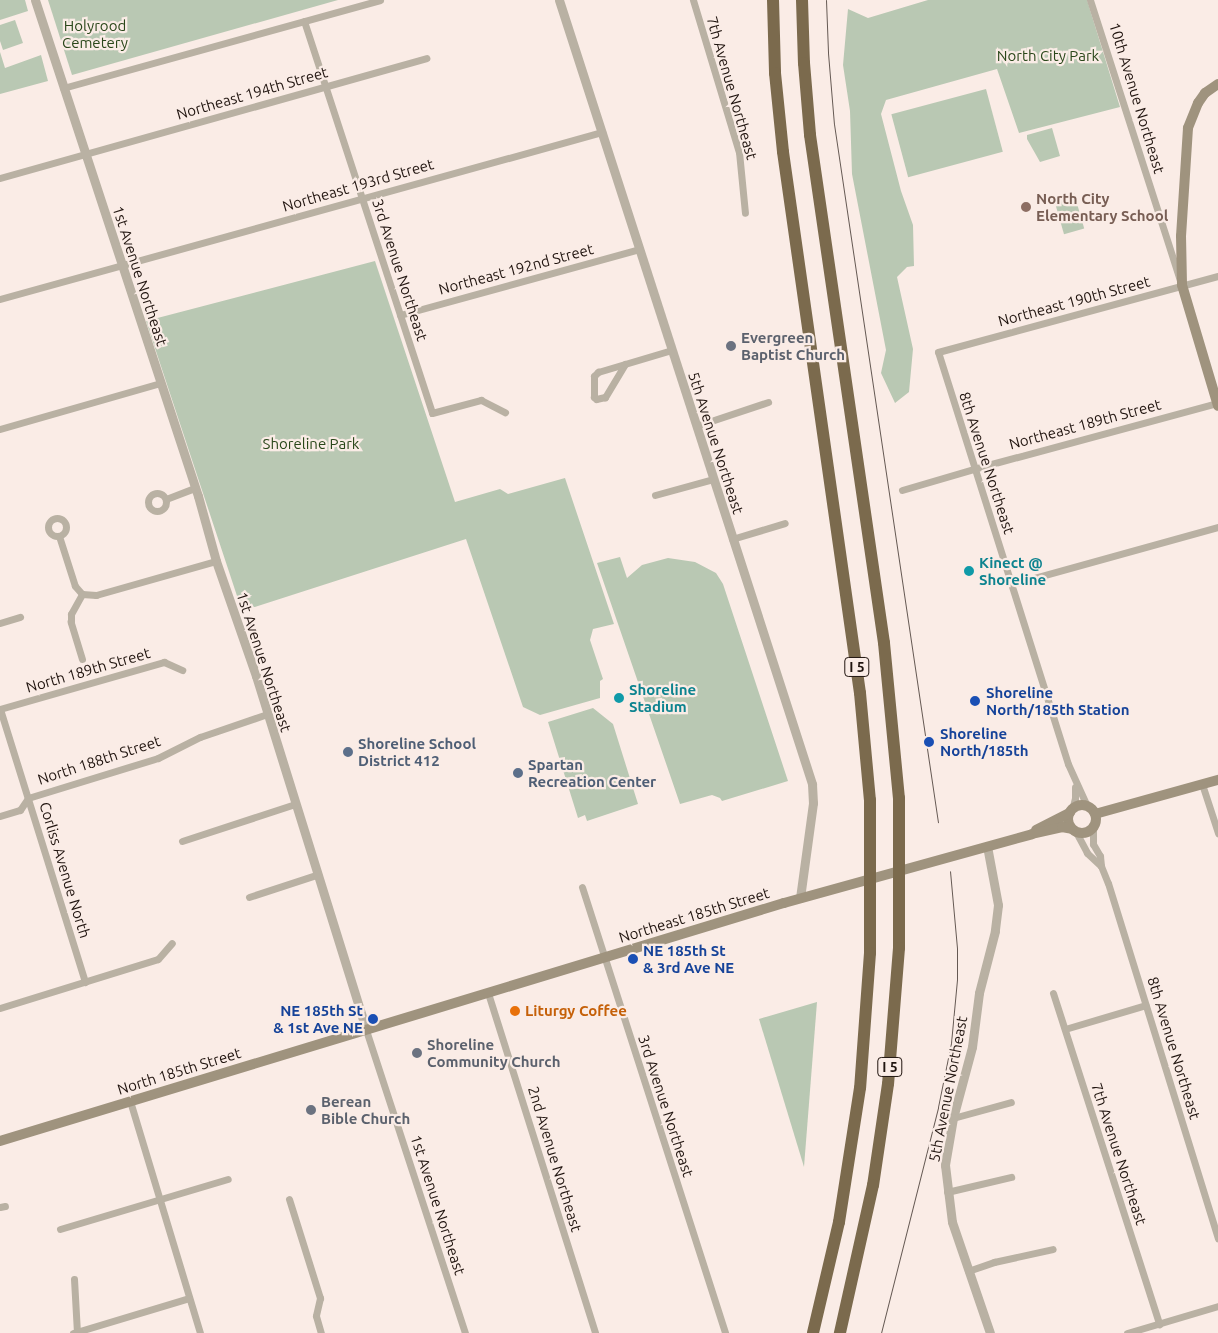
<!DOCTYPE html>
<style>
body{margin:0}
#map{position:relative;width:1218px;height:1333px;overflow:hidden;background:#faece6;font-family:Ubuntu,sans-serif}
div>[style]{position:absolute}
.green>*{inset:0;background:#b9c8b3;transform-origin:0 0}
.minor>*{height:7px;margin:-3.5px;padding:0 3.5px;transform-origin:3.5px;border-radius:3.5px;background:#b9b1a3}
.minor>.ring{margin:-3.5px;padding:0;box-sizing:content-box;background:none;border:7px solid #b9b1a3;border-radius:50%}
.tertiary>*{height:9px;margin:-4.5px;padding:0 4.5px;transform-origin:4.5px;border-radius:4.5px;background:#b9b1a3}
.secondary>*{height:10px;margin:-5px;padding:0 5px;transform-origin:5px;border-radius:5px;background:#9f937e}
.secondary>.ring{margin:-5px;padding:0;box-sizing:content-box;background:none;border:10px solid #9f937e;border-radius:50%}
.motorway>*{height:12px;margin:-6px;padding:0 6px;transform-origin:6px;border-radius:6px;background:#7b6a4d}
.tram>*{height:1px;margin:-0.5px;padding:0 0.5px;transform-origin:0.5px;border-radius:0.5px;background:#655953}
.dots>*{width:14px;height:14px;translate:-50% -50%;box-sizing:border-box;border:2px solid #faece6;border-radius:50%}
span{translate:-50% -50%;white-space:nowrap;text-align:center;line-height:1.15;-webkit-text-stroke:4.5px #faece6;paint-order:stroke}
.shield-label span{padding:1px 4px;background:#faece6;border:1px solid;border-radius:4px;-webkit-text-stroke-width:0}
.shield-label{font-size:14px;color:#20140f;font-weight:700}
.park-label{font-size:15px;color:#2a471a}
.street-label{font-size:15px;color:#20140f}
.education-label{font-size:15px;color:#785e54;font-weight:700}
.left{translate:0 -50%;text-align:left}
.worship-label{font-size:15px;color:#5b616d;font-weight:700}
.culture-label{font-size:15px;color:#0d838f;font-weight:700}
.transit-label{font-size:15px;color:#164399;font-weight:700}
.right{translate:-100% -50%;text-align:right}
.service-label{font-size:15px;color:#4e5e75;font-weight:700}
.food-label{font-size:15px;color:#c56008;font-weight:700}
</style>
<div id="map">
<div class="green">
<i style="clip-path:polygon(0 0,25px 0,28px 11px,0 20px)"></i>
<i style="clip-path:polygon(48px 0,338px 0,72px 75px)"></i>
<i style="clip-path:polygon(928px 0,1087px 0,1120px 107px,1019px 133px,997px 69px,886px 100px,881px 114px,901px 191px,913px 225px,914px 266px,907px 267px,897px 277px,913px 349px,909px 392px,895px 403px,881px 373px,886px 350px,852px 174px,850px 111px,843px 65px,848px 9px,868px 18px)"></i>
<i style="clip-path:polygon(15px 20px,23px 43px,3px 50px,0 41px,0 25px)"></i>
<i style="clip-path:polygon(0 52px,5px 68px,41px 55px,48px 81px,0 94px)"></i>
<i style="left:986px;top:89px;width:65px;height:98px;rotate:75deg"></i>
<i style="clip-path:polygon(1052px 128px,1060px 156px,1040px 162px,1027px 139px,1027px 135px)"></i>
<i style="left:1074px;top:193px;width:37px;height:21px;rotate:74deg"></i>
<i style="clip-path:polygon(375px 261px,455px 502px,500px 489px,508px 494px,565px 478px,614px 624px,593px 629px,590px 640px,603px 679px,600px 681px,600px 698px,540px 715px,523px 707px,466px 539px,242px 611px,146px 321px)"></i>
<i style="clip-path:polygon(620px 557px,627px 578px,642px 565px,668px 558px,695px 562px,716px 573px,723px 584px,788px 781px,722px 801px,720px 798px,712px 795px,680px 804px,597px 563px)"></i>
<i style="clip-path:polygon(593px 708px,613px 724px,638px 804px,587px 821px,585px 815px,578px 818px,548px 722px)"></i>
<i style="clip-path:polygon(817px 1002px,804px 1167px,759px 1019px)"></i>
</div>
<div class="minor">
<i style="left:693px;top:0;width:159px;rotate:73.2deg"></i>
<i style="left:739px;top:152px;width:61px;rotate:84.4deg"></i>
<i style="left:1090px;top:0;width:294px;rotate:72.2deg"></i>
<i style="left:304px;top:21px;width:412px;rotate:71.9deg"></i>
<i style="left:432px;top:413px;width:51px;rotate:-14.9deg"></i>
<i style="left:481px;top:400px;width:27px;rotate:27deg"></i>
<i style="left:63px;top:88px;width:329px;rotate:-15.5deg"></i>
<i style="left:0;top:178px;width:443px;rotate:-15.7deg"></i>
<i style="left:0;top:299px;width:625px;rotate:-15.5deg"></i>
<i style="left:400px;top:315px;width:248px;rotate:-15.4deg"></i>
<i style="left:625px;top:364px;width:39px;rotate:121deg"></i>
<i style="left:605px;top:397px;width:9px;rotate:167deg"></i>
<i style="left:596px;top:399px;width:3px;rotate:-135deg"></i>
<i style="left:594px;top:397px;width:21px;rotate:-90deg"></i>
<i style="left:594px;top:376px;width:6px;rotate:-45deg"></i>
<i style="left:598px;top:372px;width:77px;rotate:-16.6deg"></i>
<i style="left:696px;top:426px;width:76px;rotate:-18.4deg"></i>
<i style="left:0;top:429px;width:166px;rotate:-16deg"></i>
<i style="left:902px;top:490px;width:85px;rotate:-16.3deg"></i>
<i style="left:984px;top:466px;width:241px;rotate:-15.1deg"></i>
<i class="ring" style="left:148px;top:493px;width:11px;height:11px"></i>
<i style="left:655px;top:495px;width:60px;rotate:-15.4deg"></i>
<i style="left:166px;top:499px;width:31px;rotate:-21deg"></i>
<i class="ring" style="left:48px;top:518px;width:11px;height:11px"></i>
<i style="left:59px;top:536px;width:52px;rotate:72.3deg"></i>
<i style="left:75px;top:586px;width:11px;rotate:49deg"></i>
<i style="left:732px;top:539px;width:55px;rotate:-16.8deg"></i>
<i style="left:1012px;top:584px;width:214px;rotate:-15.5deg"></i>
<i style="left:0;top:623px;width:21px;rotate:-17deg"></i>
<i style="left:82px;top:659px;width:39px;rotate:-107deg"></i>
<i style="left:71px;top:622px;width:8px;rotate:-90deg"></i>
<i style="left:71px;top:614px;width:23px;rotate:-61deg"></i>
<i style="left:82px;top:594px;width:14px;rotate:4deg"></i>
<i style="left:96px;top:595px;width:125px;rotate:-15.8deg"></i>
<i style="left:0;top:709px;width:286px;rotate:72.7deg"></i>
<i style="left:0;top:709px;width:171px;rotate:-16deg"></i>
<i style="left:164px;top:662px;width:20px;rotate:24deg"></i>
<i style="left:1202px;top:784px;width:52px;rotate:71.9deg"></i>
<i style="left:1087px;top:806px;width:46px;rotate:-114.3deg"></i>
<i style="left:1068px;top:764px;width:432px;rotate:-107.5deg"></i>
<i style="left:938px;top:352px;width:290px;rotate:-15.2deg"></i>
<i style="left:1072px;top:810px;width:12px;rotate:-76deg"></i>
<i style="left:1075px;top:798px;width:11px;rotate:-90deg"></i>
<i style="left:0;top:816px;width:21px;rotate:-17deg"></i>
<i style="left:20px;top:810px;width:14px;rotate:-56deg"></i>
<i style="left:28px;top:798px;width:136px;rotate:-17.1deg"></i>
<i style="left:158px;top:758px;width:47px;rotate:-26.6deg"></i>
<i style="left:200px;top:737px;width:71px;rotate:-18.9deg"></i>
<i style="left:1093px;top:828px;width:16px;rotate:90deg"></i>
<i style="left:1093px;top:844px;width:14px;rotate:60deg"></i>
<i style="left:1100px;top:856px;width:10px;rotate:84deg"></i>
<i style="left:1101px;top:866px;width:18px;rotate:68deg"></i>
<i style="left:1108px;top:883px;width:372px;rotate:72.8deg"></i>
<i style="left:1076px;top:832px;width:24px;rotate:62deg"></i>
<i style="left:1087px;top:853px;width:19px;rotate:43deg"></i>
<i style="left:182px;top:841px;width:119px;rotate:-18.1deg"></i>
<i style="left:582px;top:887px;width:468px;rotate:72.2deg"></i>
<i style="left:249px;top:897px;width:71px;rotate:-18.2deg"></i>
<i style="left:488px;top:993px;width:356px;rotate:72.5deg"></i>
<i style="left:1053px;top:993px;width:348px;rotate:72.2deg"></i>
<i style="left:0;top:1008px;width:165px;rotate:-17.2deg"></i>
<i style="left:158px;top:959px;width:21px;rotate:-49deg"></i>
<i style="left:1065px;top:1029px;width:84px;rotate:-16.5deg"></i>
<i style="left:366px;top:1030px;width:319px;rotate:71.9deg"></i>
<i style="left:130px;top:1101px;width:242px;rotate:73.2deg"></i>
<i style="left:953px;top:1118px;width:60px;rotate:-15.4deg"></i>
<i style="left:947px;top:1192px;width:66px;rotate:-13.2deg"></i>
<i style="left:289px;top:1199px;width:104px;rotate:72.6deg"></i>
<i style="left:320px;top:1298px;width:18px;rotate:103deg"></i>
<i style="left:316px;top:1316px;width:18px;rotate:74deg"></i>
<i style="left:0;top:1207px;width:5px;rotate:-11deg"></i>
<i style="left:60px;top:1229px;width:175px;rotate:-16.6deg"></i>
<i style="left:968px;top:1271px;width:28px;rotate:-19deg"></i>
<i style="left:994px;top:1262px;width:60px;rotate:-12.4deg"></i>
<i style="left:74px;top:1279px;width:53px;rotate:86.8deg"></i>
<i style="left:73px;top:1333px;width:121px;rotate:-16.8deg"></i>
<i style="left:1127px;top:1333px;width:95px;rotate:-16.5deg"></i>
</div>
<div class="tertiary">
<i style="left:35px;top:0;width:522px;rotate:71.81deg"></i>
<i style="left:198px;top:496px;width:67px;rotate:74.5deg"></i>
<i style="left:216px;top:561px;width:122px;rotate:70.8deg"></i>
<i style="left:256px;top:676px;width:371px;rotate:72.7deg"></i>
<i style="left:559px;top:0;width:824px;rotate:72.11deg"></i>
<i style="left:812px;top:784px;width:19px;rotate:87deg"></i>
<i style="left:813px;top:803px;width:96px;rotate:97.8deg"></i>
<i style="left:987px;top:846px;width:60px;rotate:79.4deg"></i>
<i style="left:998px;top:905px;width:26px;rotate:97deg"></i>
<i style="left:995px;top:931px;width:64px;rotate:104.5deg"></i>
<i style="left:979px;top:993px;width:54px;rotate:97.4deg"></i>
<i style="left:972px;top:1047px;width:73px;rotate:105deg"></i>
<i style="left:953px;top:1118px;width:48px;rotate:99.7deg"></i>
<i style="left:945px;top:1165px;width:57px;rotate:83deg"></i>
<i style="left:952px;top:1222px;width:117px;rotate:71.1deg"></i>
</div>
<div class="secondary">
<i style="left:1218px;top:84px;width:16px;rotate:145deg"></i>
<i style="left:1205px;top:93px;width:12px;rotate:125deg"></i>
<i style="left:1198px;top:103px;width:27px;rotate:112deg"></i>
<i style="left:1188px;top:128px;width:108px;rotate:93.7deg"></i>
<i style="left:1181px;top:236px;width:49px;rotate:88.8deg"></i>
<i style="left:1182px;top:285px;width:126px;rotate:73.4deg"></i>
<i class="ring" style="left:1068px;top:805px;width:18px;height:18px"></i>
<i style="left:1095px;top:814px;width:128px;rotate:-15.5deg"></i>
<i style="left:1036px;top:830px;width:38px;rotate:-27deg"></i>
<i style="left:0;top:1141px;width:819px;rotate:-16.89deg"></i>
<i style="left:784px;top:903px;width:257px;rotate:-15.5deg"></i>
<i style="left:1032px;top:834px;width:31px;rotate:-13deg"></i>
<i style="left:1062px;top:827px;width:10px;rotate:11deg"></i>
</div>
<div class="motorway">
<i style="left:773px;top:0;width:73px;rotate:88.4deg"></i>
<i style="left:775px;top:73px;width:79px;rotate:84.2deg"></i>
<i style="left:783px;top:152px;width:546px;rotate:81.9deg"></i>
<i style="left:860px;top:693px;width:107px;rotate:84.7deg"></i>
<i style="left:870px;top:800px;width:153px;rotate:90deg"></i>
<i style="left:870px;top:953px;width:135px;rotate:94.2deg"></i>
<i style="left:860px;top:1088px;width:136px;rotate:98.9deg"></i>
<i style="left:839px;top:1222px;width:114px;rotate:103.2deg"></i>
<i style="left:802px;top:0;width:63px;rotate:88.2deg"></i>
<i style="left:804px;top:63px;width:72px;rotate:85.2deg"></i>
<i style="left:810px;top:135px;width:513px;rotate:81.71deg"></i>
<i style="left:884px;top:643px;width:156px;rotate:84.5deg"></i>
<i style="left:899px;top:798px;width:150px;rotate:90deg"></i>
<i style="left:899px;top:948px;width:136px;rotate:94.6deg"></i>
<i style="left:888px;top:1084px;width:102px;rotate:98.4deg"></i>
<i style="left:873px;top:1185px;width:152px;rotate:102.6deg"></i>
</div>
<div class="tram">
<i style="left:826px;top:0;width:53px;rotate:87.8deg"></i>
<i style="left:828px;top:53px;width:71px;rotate:85.2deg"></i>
<i style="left:834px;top:124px;width:706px;rotate:81.53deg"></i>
<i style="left:881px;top:1333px;width:233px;rotate:-75.8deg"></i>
<i style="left:938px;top:1107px;width:65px;rotate:-78.5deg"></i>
<i style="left:951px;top:1043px;width:64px;rotate:-84.6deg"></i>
<i style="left:957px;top:979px;width:31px;rotate:-90deg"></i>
<i style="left:957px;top:948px;width:77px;rotate:-95.2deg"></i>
</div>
<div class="dots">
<i style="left:1026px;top:207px;background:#8d6e63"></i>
<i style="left:731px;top:346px;background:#6b7280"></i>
<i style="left:969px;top:571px;background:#0f9aa8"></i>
<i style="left:619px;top:698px;background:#0f9aa8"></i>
<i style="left:975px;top:701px;background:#1a4fb4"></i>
<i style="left:929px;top:742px;background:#1a4fb4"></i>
<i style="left:348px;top:752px;background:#5c6f8a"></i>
<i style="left:518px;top:773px;background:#5c6f8a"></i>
<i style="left:633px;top:959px;background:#1a4fb4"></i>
<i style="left:515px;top:1011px;background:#e8710a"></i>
<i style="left:373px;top:1019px;background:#1a4fb4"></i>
<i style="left:417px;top:1053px;background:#6b7280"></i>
<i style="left:311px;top:1110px;background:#6b7280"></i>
</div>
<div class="shield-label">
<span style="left:857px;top:667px">I 5</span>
<span style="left:890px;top:1067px">I 5</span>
</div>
<div class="park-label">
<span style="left:95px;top:34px">Holyrood<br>Cemetery</span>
<span style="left:1048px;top:56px">North City Park</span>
<span style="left:311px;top:444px">Shoreline Park</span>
</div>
<div class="street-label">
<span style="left:732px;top:88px;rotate:74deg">7th Avenue Northeast</span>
<span style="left:252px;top:93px;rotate:-16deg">Northeast 194th Street</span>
<span style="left:1137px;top:98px;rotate:73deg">10th Avenue Northeast</span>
<span style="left:358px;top:185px;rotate:-16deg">Northeast 193rd Street</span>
<span style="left:516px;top:269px;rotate:-15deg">Northeast 192nd Street</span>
<span style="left:400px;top:270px;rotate:72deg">3rd Avenue Northeast</span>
<span style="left:140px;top:276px;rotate:72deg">1st Avenue Northeast</span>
<span style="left:1074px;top:301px;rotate:-15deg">Northeast 190th Street</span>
<span style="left:1085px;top:424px;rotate:-15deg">Northeast 189th Street</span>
<span style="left:716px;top:443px;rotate:72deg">5th Avenue Northeast</span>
<span style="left:987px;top:463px;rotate:72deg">8th Avenue Northeast</span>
<span style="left:264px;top:662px;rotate:72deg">1st Avenue Northeast</span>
<span style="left:88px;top:670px;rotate:-16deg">North 189th Street</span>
<span style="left:99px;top:760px;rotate:-18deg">North 188th Street</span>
<span style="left:65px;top:870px;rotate:73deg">Corliss Avenue North</span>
<span style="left:694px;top:915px;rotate:-17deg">Northeast 185th Street</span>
<span style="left:1174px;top:1048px;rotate:73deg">8th Avenue Northeast</span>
<span style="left:179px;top:1071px;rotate:-17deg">North 185th Street</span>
<span style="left:948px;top:1089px;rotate:-79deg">5th Avenue Northeast</span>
<span style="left:666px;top:1106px;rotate:72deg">3rd Avenue Northeast</span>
<span style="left:1119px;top:1154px;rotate:72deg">7th Avenue Northeast</span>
<span style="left:555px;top:1159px;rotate:73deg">2nd Avenue Northeast</span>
<span style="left:438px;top:1205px;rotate:72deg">1st Avenue Northeast</span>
</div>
<div class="education-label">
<span class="left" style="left:1036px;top:207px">North City<br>Elementary School</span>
</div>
<div class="worship-label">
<span class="left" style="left:741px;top:346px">Evergreen<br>Baptist Church</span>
<span class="left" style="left:427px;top:1053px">Shoreline<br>Community Church</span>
<span class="left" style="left:321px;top:1110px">Berean<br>Bible Church</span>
</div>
<div class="culture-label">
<span class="left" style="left:979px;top:571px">Kinect @<br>Shoreline</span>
<span class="left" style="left:629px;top:698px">Shoreline<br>Stadium</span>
</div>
<div class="transit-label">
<span class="left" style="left:986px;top:701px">Shoreline<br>North/185th Station</span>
<span class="left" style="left:940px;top:742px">Shoreline<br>North/185th</span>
<span class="left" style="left:643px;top:959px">NE 185th St<br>&amp; 3rd Ave NE</span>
<span class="right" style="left:363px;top:1019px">NE 185th St<br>&amp; 1st Ave NE</span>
</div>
<div class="service-label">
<span class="left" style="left:358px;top:752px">Shoreline School<br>District 412</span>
<span class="left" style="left:528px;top:773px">Spartan<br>Recreation Center</span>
</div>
<div class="food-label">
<span class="left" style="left:525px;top:1011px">Liturgy Coffee</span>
</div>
</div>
